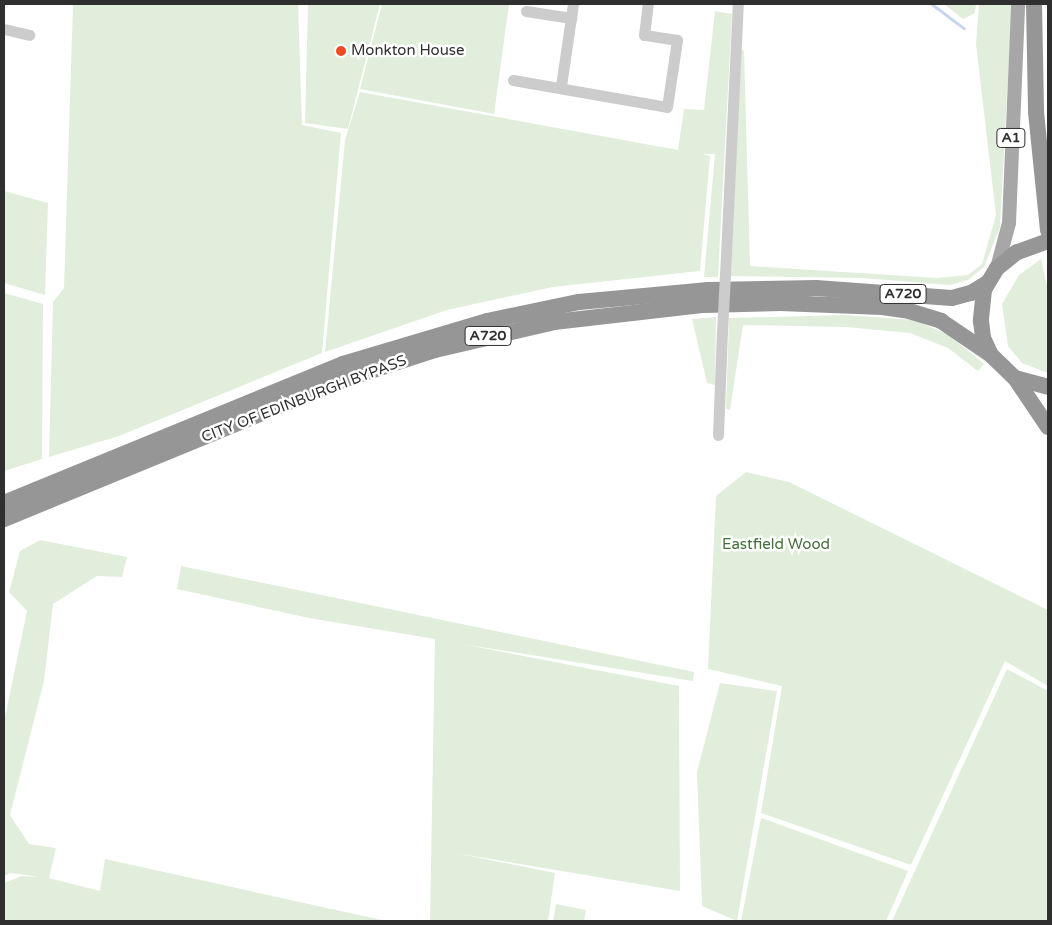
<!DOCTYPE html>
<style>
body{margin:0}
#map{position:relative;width:1052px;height:925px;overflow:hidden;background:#fff;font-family:"Varela Round",sans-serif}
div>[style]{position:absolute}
.green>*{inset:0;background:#e1eedc}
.stream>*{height:2.5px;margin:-1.25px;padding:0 1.25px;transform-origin:1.25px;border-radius:1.25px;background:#c7d5ef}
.minor>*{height:11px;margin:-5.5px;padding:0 5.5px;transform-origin:5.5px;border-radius:5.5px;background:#ccc}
.major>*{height:14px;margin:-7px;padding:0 7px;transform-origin:7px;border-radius:7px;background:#a7a7a7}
.highway>*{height:16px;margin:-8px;padding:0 8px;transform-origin:8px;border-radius:8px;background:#969696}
.minor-bridge>*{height:11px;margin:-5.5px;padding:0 5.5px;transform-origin:5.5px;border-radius:5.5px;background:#ccc}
.dots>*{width:14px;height:14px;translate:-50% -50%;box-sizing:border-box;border:2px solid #fff;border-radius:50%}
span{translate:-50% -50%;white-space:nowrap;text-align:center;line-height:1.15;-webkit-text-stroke:5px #fff;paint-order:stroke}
.shield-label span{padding:1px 4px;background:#fff;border:1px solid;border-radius:4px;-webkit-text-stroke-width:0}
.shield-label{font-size:14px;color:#2f2f2f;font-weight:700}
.poi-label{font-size:15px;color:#2f2f2f}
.left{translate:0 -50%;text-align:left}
.street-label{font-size:15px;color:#2f2f2f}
.park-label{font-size:15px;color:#446f38}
.frame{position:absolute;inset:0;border:5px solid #2f2f2f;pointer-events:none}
</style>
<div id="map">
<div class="green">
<i style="clip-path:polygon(73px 4px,298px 4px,302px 125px,341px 133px,322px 353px,119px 436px,49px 457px,53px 302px,64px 288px)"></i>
<i style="clip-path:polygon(308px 4px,380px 4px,348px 129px,305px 123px)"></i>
<i style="clip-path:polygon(382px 4px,509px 4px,494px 114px,360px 89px)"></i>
<i style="clip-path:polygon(944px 4px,976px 4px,975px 13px,963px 19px)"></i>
<i style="clip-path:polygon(979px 4px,1012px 4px,1000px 227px,984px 267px,968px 280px,950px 285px,862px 278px,731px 276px,741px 49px,744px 51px,750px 266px,937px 278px,968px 275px,982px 264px,996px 215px,976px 44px)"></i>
<i style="clip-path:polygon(715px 11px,732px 14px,718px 277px,704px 277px,715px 154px,702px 154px,710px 156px,700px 271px,553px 287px,447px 310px,325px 352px,345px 140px,360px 92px,678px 150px,684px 109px,704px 110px)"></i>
<i style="clip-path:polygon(4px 191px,48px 203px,45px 295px,4px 283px)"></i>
<i style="clip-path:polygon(1041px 259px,1048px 290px,1048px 373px,1022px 363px,1008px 346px,1002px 304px,1019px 275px)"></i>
<i style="clip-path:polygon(4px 293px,43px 304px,42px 459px,4px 471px)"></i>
<i style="clip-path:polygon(846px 315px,914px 320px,949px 335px,984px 364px,978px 371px,948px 348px,910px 333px,846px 327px,743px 325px,730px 410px,726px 409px,729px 318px)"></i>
<i style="clip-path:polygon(716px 317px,715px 385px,707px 383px,692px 319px)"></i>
<i style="clip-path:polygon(746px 472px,789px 482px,1048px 610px,1048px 686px,1005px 661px,911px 865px,761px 813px,782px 686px,708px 669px,716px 496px)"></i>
<i style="clip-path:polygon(40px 540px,127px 557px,122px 577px,97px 576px,53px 604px,44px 681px,10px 815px,29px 844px,56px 848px,49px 878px,100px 891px,105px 859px,386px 921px,4px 921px,4px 883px,22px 876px,39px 877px,11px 873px,4px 876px,4px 722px,27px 611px,9px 592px,20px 551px)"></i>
<i style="clip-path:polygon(181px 566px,694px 672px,693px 681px,462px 644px,679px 686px,680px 891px,455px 853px,555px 873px,548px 921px,430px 921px,435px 639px,309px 618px,177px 589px)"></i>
<i style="clip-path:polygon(1007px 669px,1048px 691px,1048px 921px,892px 921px)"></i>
<i style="clip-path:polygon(720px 683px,777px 691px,737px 921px,702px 906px,697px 772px)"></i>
<i style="clip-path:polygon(761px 818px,908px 871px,886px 921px,741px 921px)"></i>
<i style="clip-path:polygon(556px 904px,586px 910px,584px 921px,553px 921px)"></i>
</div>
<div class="stream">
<i style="left:932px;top:4px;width:40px;rotate:37deg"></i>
</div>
<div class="minor">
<i style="left:526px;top:11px;width:46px;rotate:8.8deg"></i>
<i style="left:4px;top:29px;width:26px;rotate:13deg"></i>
<i style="left:513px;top:80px;width:156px;rotate:9.9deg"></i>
<i style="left:667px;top:107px;width:68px;rotate:-81.5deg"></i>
<i style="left:677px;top:40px;width:33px;rotate:-171deg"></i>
<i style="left:644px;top:35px;width:31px;rotate:-83deg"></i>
<i style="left:561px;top:86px;width:83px;rotate:-81.7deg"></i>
<i style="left:726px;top:255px;width:251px;rotate:-87.3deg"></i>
<i style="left:718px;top:435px;width:103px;rotate:-87.8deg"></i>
</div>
<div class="major">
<i style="left:997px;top:268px;width:47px;rotate:-75.1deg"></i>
<i style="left:1009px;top:223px;width:219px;rotate:-87.6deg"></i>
</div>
<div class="highway">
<i style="left:1034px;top:4px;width:108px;rotate:88.9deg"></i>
<i style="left:1036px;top:112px;width:119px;rotate:84.2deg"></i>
<i style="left:1048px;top:241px;width:33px;rotate:160deg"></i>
<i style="left:1017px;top:252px;width:26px;rotate:141deg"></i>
<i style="left:997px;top:268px;width:26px;rotate:121deg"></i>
<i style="left:984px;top:290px;width:31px;rotate:96deg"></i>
<i style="left:981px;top:321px;width:17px;rotate:83deg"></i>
<i style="left:983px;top:338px;width:19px;rotate:65deg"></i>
<i style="left:991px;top:355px;width:33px;rotate:44deg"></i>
<i style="left:1015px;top:378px;width:34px;rotate:15deg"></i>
<i style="left:1015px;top:378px;width:59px;rotate:56deg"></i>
<i style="left:4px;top:503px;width:366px;rotate:-22.3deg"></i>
<i style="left:343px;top:364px;width:150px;rotate:-16.6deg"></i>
<i style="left:487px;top:321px;width:94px;rotate:-11.7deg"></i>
<i style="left:579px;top:302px;width:130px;rotate:-5.3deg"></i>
<i style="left:708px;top:290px;width:108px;rotate:-1.1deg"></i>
<i style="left:816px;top:288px;width:136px;rotate:4.2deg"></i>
<i style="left:952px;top:298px;width:20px;rotate:-15deg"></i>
<i style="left:971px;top:293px;width:19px;rotate:-32deg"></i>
<i style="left:4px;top:519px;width:366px;rotate:-22.3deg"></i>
<i style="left:343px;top:380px;width:97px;rotate:-18.1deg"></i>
<i style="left:435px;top:350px;width:122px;rotate:-13.2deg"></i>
<i style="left:554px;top:322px;width:151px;rotate:-6.5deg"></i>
<i style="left:704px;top:305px;width:76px;rotate:-1.5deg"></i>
<i style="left:780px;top:303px;width:102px;rotate:2.2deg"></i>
<i style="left:882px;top:307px;width:27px;rotate:8deg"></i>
<i style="left:909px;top:311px;width:34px;rotate:17deg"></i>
<i style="left:941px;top:321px;width:60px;rotate:34.2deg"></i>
</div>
<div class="minor-bridge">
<i style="left:722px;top:332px;width:77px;rotate:-87deg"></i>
</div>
<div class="dots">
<i style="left:341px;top:51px;background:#f44a23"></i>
</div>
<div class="shield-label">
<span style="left:1011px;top:138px">A1</span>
<span style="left:903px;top:294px">A720</span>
<span style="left:488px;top:336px">A720</span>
</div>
<div class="poi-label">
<span class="left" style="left:351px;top:51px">Monkton House</span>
</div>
<div class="street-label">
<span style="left:304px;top:399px;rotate:-21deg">CITY OF EDINBURGH BYPASS</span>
</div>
<div class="park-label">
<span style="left:776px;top:545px">Eastfield Wood</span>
</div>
<div class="frame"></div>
</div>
